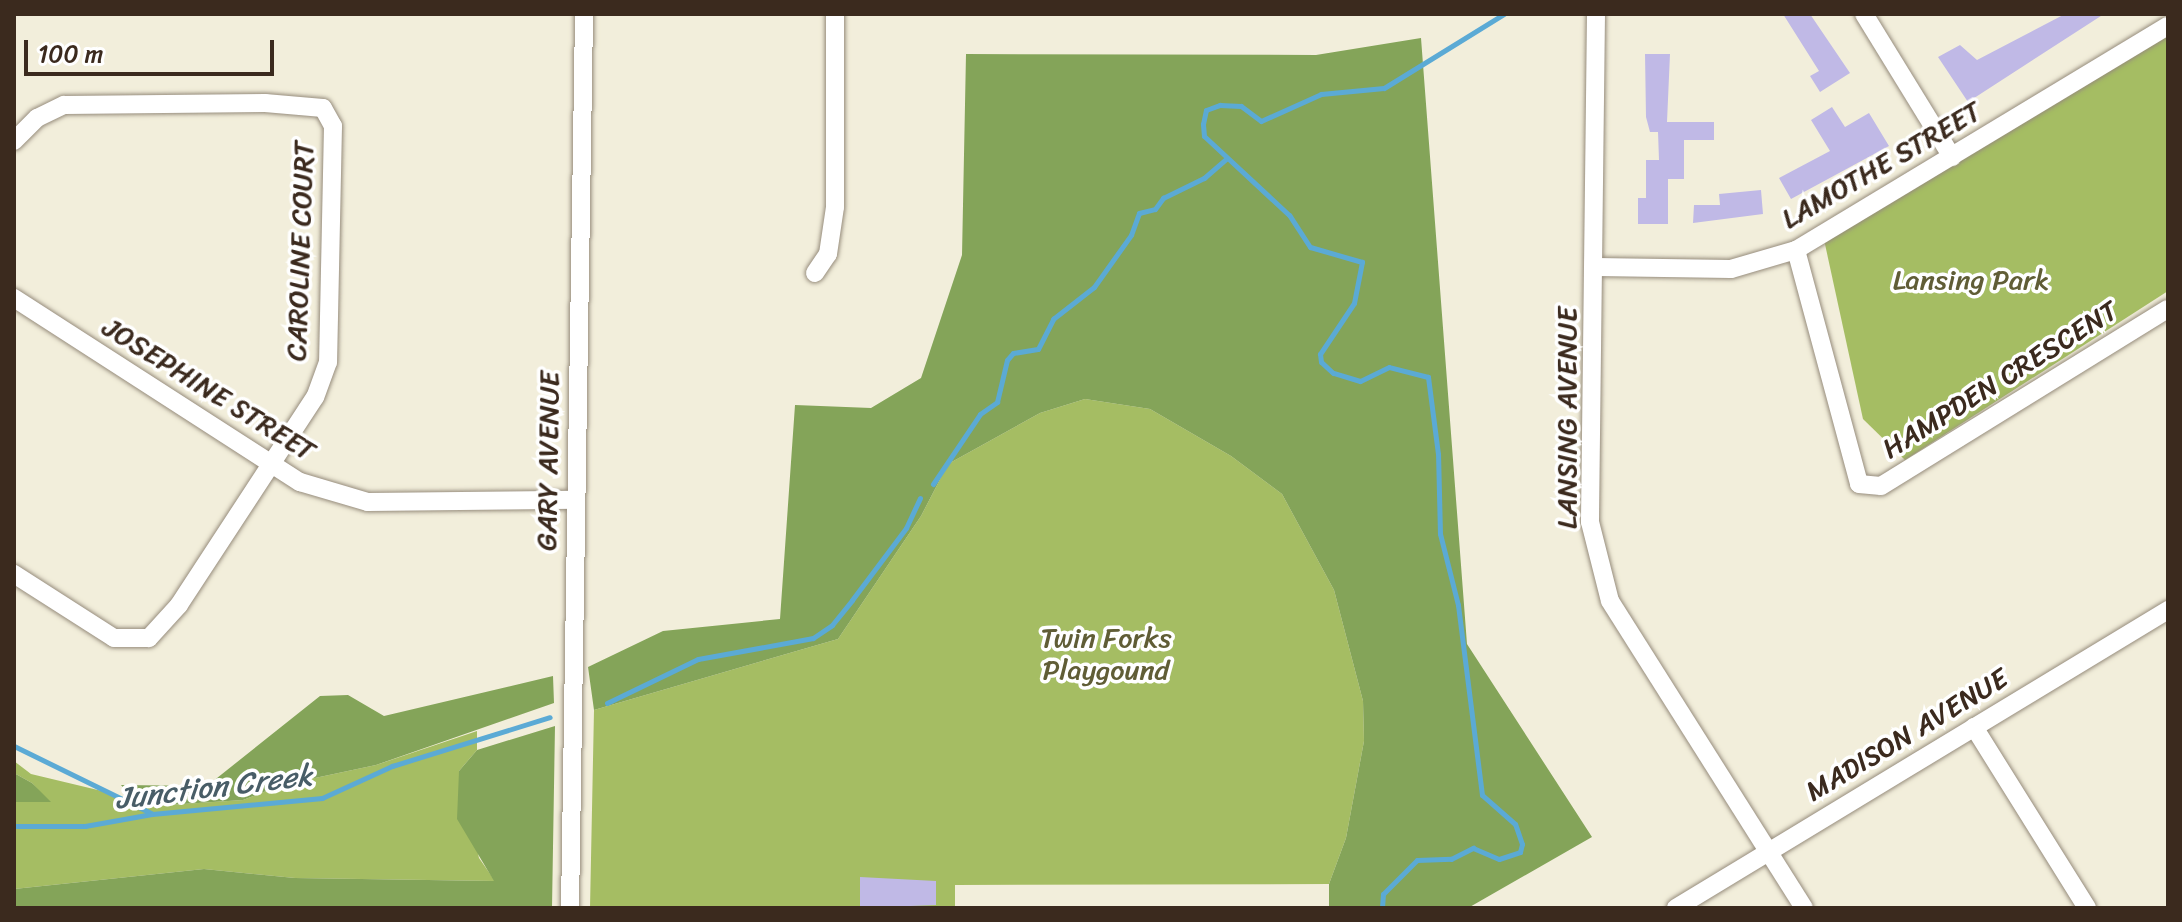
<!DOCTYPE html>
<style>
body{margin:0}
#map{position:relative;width:2182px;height:922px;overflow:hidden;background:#f2eedb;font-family:Sriracha,sans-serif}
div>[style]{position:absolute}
.green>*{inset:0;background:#a5bd63}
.forest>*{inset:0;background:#84a459}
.stream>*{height:5px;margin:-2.5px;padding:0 2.5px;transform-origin:2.5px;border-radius:2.5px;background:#5baad5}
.building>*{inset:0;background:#c0b9e6}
.roads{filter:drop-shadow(0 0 2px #968c7c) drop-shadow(0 0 2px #968c7c)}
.minor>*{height:18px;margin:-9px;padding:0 9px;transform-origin:9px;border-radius:9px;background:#fff}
span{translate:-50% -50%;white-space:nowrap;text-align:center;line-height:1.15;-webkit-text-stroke:7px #fff;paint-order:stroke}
.street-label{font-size:28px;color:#3b2a1e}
.park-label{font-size:28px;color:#605d36}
.water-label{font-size:30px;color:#485d67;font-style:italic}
.frame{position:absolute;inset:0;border:16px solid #3b2a1e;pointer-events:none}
.scale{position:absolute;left:24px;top:40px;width:250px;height:36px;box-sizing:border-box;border:4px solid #3b2a1e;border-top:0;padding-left:10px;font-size:24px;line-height:28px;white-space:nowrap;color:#3b2a1e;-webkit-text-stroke:6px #fff;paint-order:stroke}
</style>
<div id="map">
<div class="green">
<i style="clip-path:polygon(2168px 25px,2168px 291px,1905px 460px,1863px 419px,1823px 235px)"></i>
<i style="clip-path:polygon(1085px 399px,1150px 409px,1231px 456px,1282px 494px,1334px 590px,1363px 701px,1364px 741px,1346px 838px,1329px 884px,955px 885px,955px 908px,590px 908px,594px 710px,838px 639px,921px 516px,948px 464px,1040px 413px)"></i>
<i style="clip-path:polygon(477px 731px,477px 750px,459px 771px,479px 858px,495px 881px,295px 878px,204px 869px,14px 889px,14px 802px,49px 802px,32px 783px,14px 773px,14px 761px,31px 774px,102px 791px,138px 807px,243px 800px,282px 785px,376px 765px)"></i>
</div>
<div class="forest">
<i style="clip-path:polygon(1421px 38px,1467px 644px,1592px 837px,1468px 908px,1329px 908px,1329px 884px,1346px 838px,1364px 741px,1363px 701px,1334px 590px,1282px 494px,1231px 456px,1150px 409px,1085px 399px,1040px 413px,948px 464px,921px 516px,838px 639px,594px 710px,588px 667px,663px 631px,780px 619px,795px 405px,871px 408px,921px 378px,962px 255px,966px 54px,1316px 55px)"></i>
<i style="clip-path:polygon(553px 676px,554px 703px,376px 765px,282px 785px,243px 800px,138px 807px,121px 785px,207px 786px,320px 696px,348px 695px,384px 716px)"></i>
<i style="clip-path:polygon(555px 726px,552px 908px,14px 908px,14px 889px,204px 869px,295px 878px,494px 881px,457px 819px,459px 771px,477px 750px)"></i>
<i style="clip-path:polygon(14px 773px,32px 783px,51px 802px,14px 802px)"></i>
</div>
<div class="stream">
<i style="left:933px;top:484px;width:84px;rotate:-56.1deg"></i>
<i style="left:980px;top:414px;width:21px;rotate:-35deg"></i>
<i style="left:997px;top:402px;width:43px;rotate:-76.6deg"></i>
<i style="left:1007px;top:360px;width:9px;rotate:-49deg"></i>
<i style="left:1013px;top:353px;width:25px;rotate:-9deg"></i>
<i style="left:1038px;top:349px;width:34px;rotate:-63deg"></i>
<i style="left:1053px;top:319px;width:52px;rotate:-38deg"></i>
<i style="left:1094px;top:287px;width:64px;rotate:-54.6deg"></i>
<i style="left:1131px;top:235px;width:23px;rotate:-70deg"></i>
<i style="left:1139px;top:213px;width:16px;rotate:-14deg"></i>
<i style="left:1155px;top:209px;width:14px;rotate:-54deg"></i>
<i style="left:1163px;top:198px;width:46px;rotate:-26deg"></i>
<i style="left:1204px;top:178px;width:30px;rotate:-41deg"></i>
<i style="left:607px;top:703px;width:101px;rotate:-25.8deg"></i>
<i style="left:698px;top:659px;width:117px;rotate:-10.3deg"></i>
<i style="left:813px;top:638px;width:23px;rotate:-34deg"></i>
<i style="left:832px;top:625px;width:32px;rotate:-51deg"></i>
<i style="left:852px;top:600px;width:90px;rotate:-53.1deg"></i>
<i style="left:906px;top:528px;width:33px;rotate:-65deg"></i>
<i style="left:14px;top:746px;width:153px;rotate:26.1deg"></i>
<i style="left:14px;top:826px;width:71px"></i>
<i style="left:85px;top:826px;width:68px;rotate:-10.2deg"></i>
<i style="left:152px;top:814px;width:171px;rotate:-5.4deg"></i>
<i style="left:322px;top:798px;width:77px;rotate:-24.6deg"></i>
<i style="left:392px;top:766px;width:165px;rotate:-17.2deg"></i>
<i style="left:1382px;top:908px;width:14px;rotate:-86deg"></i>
<i style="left:1383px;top:894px;width:48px;rotate:-45deg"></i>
<i style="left:1417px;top:860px;width:34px;rotate:-2deg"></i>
<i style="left:1451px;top:859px;width:25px;rotate:-27deg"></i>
<i style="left:1473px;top:848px;width:28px;rotate:23deg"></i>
<i style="left:1499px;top:859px;width:22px;rotate:-18deg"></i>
<i style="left:1520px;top:852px;width:8px;rotate:-76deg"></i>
<i style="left:1522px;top:844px;width:21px;rotate:-109deg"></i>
<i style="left:1515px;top:824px;width:44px;rotate:-138.7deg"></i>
<i style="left:1482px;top:795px;width:192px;rotate:-97.2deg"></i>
<i style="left:1458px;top:605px;width:73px;rotate:-104.2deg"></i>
<i style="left:1440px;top:534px;width:80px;rotate:-91.4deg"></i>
<i style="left:1438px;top:454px;width:78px;rotate:-97.4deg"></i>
<i style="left:1428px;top:377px;width:40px;rotate:-165.6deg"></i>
<i style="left:1389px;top:367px;width:32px;rotate:154deg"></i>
<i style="left:1360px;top:381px;width:28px;rotate:-163deg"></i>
<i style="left:1333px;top:373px;width:16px;rotate:-137deg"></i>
<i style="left:1321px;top:362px;width:8px;rotate:-97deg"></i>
<i style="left:1320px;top:354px;width:61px;rotate:-56.3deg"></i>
<i style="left:1354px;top:303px;width:42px;rotate:-79deg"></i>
<i style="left:1362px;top:262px;width:54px;rotate:-163.9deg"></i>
<i style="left:1310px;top:247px;width:38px;rotate:-123deg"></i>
<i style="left:1289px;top:215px;width:116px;rotate:-137.1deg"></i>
<i style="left:1204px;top:136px;width:12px;rotate:-95deg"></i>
<i style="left:1203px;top:124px;width:14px;rotate:-78deg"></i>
<i style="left:1206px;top:110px;width:15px;rotate:-20deg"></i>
<i style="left:1220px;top:105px;width:21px;rotate:3deg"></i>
<i style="left:1241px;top:106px;width:25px;rotate:37deg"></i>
<i style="left:1261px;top:121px;width:66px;rotate:-24.2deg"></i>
<i style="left:1321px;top:94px;width:63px;rotate:-5.4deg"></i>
<i style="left:1384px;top:88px;width:141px;rotate:-31.7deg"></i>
</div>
<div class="building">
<i style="clip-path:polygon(1783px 14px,1810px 14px,1850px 73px,1820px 92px,1810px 76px,1819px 71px)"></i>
<i style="clip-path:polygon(2065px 14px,2104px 14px,1968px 102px,1938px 57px,1960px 45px,1977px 60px)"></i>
<i style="clip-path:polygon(1645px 54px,1670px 54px,1667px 122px,1714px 122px,1714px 140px,1684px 140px,1684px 179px,1668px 179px,1668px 224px,1638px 224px,1638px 198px,1646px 198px,1646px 160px,1659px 160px,1658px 132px,1650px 132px,1646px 117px)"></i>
<i style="clip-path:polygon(1832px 107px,1845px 127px,1869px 113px,1889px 146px,1791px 199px,1779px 178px,1830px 151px,1811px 120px)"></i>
<i style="clip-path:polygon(1761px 190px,1763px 214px,1693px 223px,1694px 205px,1720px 205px,1719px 194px)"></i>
<i style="clip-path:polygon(860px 877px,936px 881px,936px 905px,860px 908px)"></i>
</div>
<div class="roads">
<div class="minor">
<i style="left:1596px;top:14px;width:508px;rotate:90.68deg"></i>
<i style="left:1590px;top:522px;width:81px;rotate:75.8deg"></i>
<i style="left:1610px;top:601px;width:363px;rotate:57.7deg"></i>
<i style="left:1864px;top:14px;width:168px;rotate:58.4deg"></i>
<i style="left:14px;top:141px;width:33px;rotate:-45deg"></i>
<i style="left:37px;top:118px;width:30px;rotate:-26deg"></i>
<i style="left:64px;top:105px;width:201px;rotate:-0.6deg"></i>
<i style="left:265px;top:103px;width:58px;rotate:4.9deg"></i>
<i style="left:323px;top:108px;width:21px;rotate:61deg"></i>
<i style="left:333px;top:126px;width:236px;rotate:91.2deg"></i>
<i style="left:328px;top:362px;width:37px;rotate:110deg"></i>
<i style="left:315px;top:397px;width:249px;rotate:123.2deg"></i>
<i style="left:179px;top:605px;width:45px;rotate:132.3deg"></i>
<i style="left:149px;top:638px;width:35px;rotate:180deg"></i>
<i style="left:114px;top:638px;width:119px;rotate:-147.4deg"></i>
<i style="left:1796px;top:250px;width:242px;rotate:74.9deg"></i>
<i style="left:1859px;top:484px;width:22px;rotate:5deg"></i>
<i style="left:1881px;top:486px;width:337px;rotate:-31.7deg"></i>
<i style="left:1596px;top:267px;width:135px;rotate:0.8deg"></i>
<i style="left:1731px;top:269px;width:68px;rotate:-16.3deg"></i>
<i style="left:1796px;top:250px;width:434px;rotate:-31.1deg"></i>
<i style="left:815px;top:273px;width:23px;rotate:-56deg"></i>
<i style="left:828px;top:254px;width:48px;rotate:-81.5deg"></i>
<i style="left:835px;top:207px;width:193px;rotate:-90deg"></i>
<i style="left:14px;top:298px;width:340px;rotate:32.8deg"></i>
<i style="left:300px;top:482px;width:71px;rotate:16.4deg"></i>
<i style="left:368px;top:502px;width:208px;rotate:-0.6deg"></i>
<i style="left:1974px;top:727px;width:213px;rotate:58deg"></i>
<i style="left:570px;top:908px;width:894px;rotate:-89.1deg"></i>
<i style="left:1676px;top:908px;width:575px;rotate:-31.2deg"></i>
</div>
</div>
<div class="street-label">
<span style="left:1881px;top:165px;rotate:-30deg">LAMOTHE STREET</span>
<span style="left:300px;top:251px;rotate:-88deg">CAROLINE COURT</span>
<span style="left:2000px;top:380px;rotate:-32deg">HAMPDEN CRESCENT</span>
<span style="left:209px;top:389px;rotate:32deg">JOSEPHINE STREET</span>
<span style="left:1567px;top:418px;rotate:-90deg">LANSING AVENUE</span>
<span style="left:548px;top:461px;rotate:-89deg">GARY AVENUE</span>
<span style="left:1907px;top:735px;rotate:-31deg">MADISON AVENUE</span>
</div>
<div class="park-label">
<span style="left:1971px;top:280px">Lansing Park</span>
<span style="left:1106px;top:654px">Twin Forks<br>Playgound</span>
</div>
<div class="water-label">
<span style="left:214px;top:787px;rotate:-7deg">Junction Creek</span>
</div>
<div class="frame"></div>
<div class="scale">100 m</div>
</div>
